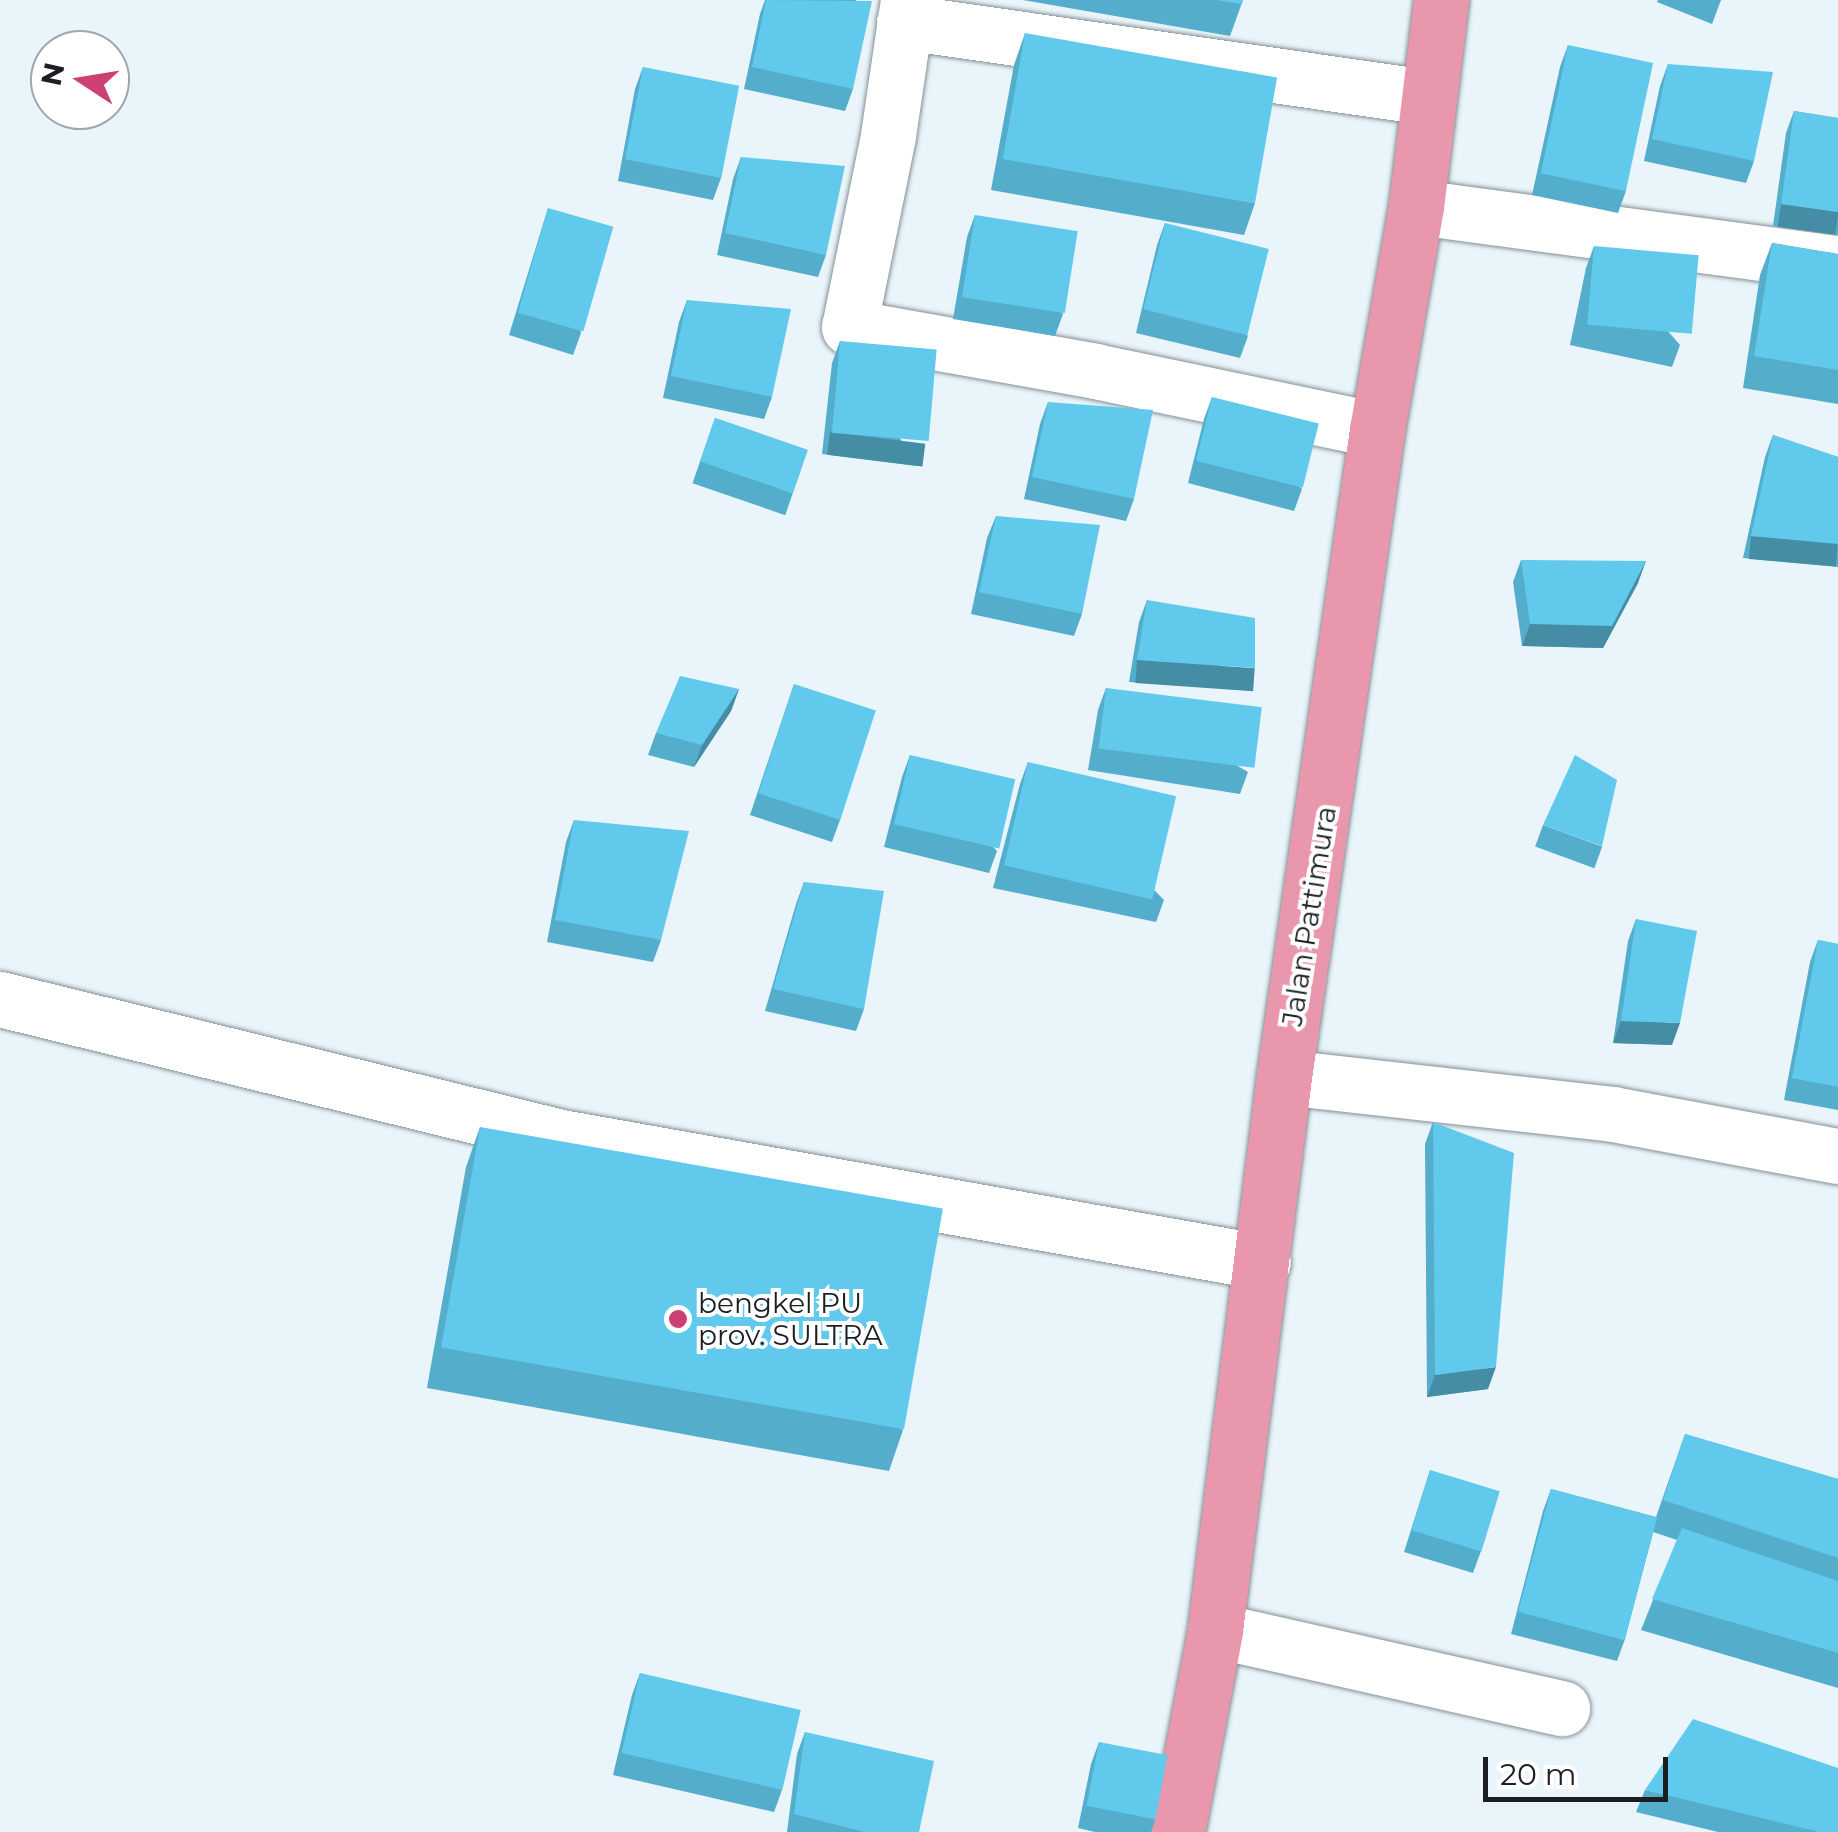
<!DOCTYPE html>
<style>
body{margin:0}
#map{position:relative;width:1838px;height:1832px;overflow:hidden;background:#e9f5fa;font-family:Montserrat,sans-serif}
div>[style]{position:absolute}
.roads{filter:drop-shadow(0 0 2px #859095) drop-shadow(0 0 2px #859095)}
.street>*{height:55px;margin:-27.5px;padding:0 27.5px;transform-origin:27.5px;border-radius:27.5px;background:#fff}
.highway>*{height:55px;margin:-27.5px;padding:0 27.5px;transform-origin:27.5px;border-radius:27.5px;background:#e997ad}
.wall>*{inset:0;background:#53adcb;transform-origin:0 0}
.shaded-wall>*{inset:0;background:#448da5;transform-origin:0 0}
.building>*{inset:0;background:#61c9ec;transform-origin:0 0}
.dots>*{width:28px;height:28px;translate:-50% -50%;box-sizing:border-box;border:5px solid #fff;border-radius:50%}
span{translate:-50% -50%;white-space:nowrap;text-align:center;line-height:1.15;-webkit-text-stroke:8px #fff;paint-order:stroke}
.street-label{font-size:28px;color:#1b1f21}
.poi-label{font-size:28px;color:#1b1f21}
.left{translate:0 -50%;text-align:left}
.north{position:absolute;left:30px;top:30px;width:100px;height:100px;box-sizing:border-box;background:#fff;border:2px solid #a4a5a6;border-radius:50%;rotate:282deg;font-size:28px;font-weight:700;line-height:40px;text-align:center;color:#1b1f21}
.north::after{content:'';display:block;margin:auto;width:35px;height:45px;background:#cc4073;clip-path:polygon(50% 0,100% 100%,50% 72%,0 100%)}
.scale{position:absolute;left:1483px;top:1757px;width:185px;height:45px;box-sizing:border-box;border:5px solid #1b1f21;border-top:0;padding-left:12px;font-size:30px;line-height:35px;white-space:nowrap;color:#1b1f21;-webkit-text-stroke:8px #fff;paint-order:stroke}
</style>
<div id="map">
<div class="roads">
<div class="street">
<i style="left:908px;top:0;width:137px;rotate:98.4deg"></i>
<i style="left:888px;top:136px;width:195px;rotate:101.5deg"></i>
<i style="left:849px;top:327px;width:250px;rotate:10.1deg"></i>
<i style="left:1095px;top:371px;width:288px;rotate:11.8deg"></i>
<i style="left:904px;top:22px;width:528px;rotate:8.16deg"></i>
<i style="left:1416px;top:207px;width:426px;rotate:7.6deg"></i>
<i style="left:0;top:999px;width:578px;rotate:13.82deg"></i>
<i style="left:561px;top:1137px;width:713px;rotate:10.1deg"></i>
<i style="left:1284px;top:1077px;width:331px;rotate:6.4deg"></i>
<i style="left:1613px;top:1114px;width:229px;rotate:10.6deg"></i>
<i style="left:1215px;top:1630px;width:356px;rotate:12.7deg"></i>
</div>
<div class="highway">
<i style="left:1177px;top:1832px;width:206px;rotate:-79.3deg"></i>
<i style="left:1215px;top:1630px;width:557px;rotate:-82.89deg"></i>
<i style="left:1284px;top:1077px;width:654px;rotate:-81.82deg"></i>
<i style="left:1377px;top:430px;width:226px;rotate:-80.1deg"></i>
<i style="left:1416px;top:207px;width:209px;rotate:-83.1deg"></i>
</div>
</div>
<div class="wall">
<i style="clip-path:polygon(765px 0,856px 0,853px 89px,845px 111px,744px 89px,760px 14px)"></i>
<i style="clip-path:polygon(1023px 0,1243px 0,1230px 36px)"></i>
<i style="clip-path:polygon(1658px 0,1721px 0,1712px 24px,1657px 2px)"></i>
<i style="clip-path:polygon(1025px 33px,1255px 203px,1244px 235px,991px 190px,1014px 65px)"></i>
<i style="clip-path:polygon(1568px 45px,1626px 191px,1618px 213px,1532px 195px,1560px 67px)"></i>
<i style="clip-path:polygon(1668px 64px,1754px 161px,1746px 183px,1644px 161px,1660px 86px)"></i>
<i style="clip-path:polygon(643px 67px,721px 178px,713px 200px,618px 181px,635px 89px)"></i>
<i style="clip-path:polygon(1794px 111px,1838px 118px,1838px 235px,1773px 226px,1786px 133px)"></i>
<i style="clip-path:polygon(741px 157px,826px 255px,818px 277px,717px 255px,733px 179px)"></i>
<i style="clip-path:polygon(548px 208px,581px 333px,573px 355px,509px 335px)"></i>
<i style="clip-path:polygon(975px 215px,1063px 314px,1055px 336px,953px 319px,967px 237px)"></i>
<i style="clip-path:polygon(1165px 223px,1248px 336px,1240px 358px,1136px 333px,1157px 245px)"></i>
<i style="clip-path:polygon(1772px 243px,1838px 254px,1838px 404px,1743px 388px,1760px 275px)"></i>
<i style="clip-path:polygon(1594px 246px,1680px 345px,1672px 367px,1570px 345px,1586px 268px)"></i>
<i style="clip-path:polygon(687px 300px,772px 397px,764px 419px,663px 398px,679px 322px)"></i>
<i style="clip-path:polygon(840px 341px,917px 466px,822px 454px,832px 363px)"></i>
<i style="clip-path:polygon(1212px 397px,1302px 489px,1294px 511px,1188px 483px,1204px 419px)"></i>
<i style="clip-path:polygon(1048px 402px,1134px 499px,1126px 521px,1024px 499px,1040px 424px)"></i>
<i style="left:715px;top:418px;width:98px;height:69px;rotate:19deg"></i>
<i style="clip-path:polygon(1773px 435px,1838px 457px,1838px 567px,1743px 558px,1765px 457px)"></i>
<i style="clip-path:polygon(996px 516px,1082px 614px,1074px 636px,971px 614px,987px 538px)"></i>
<i style="clip-path:polygon(1521px 560px,1638px 583px,1603px 648px,1522px 646px,1513px 582px)"></i>
<i style="clip-path:polygon(1147px 600px,1247px 690px,1129px 682px,1139px 622px)"></i>
<i style="clip-path:polygon(794px 684px,840px 820px,832px 842px,750px 815px)"></i>
<i style="clip-path:polygon(1106px 688px,1248px 772px,1240px 794px,1088px 770px,1098px 710px)"></i>
<i style="clip-path:polygon(739px 689px,731px 711px,694px 767px,648px 755px,656px 733px)"></i>
<i style="clip-path:polygon(910px 755px,997px 851px,989px 873px,884px 847px,902px 777px)"></i>
<i style="clip-path:polygon(1028px 762px,1164px 900px,1156px 922px,993px 888px,1020px 784px)"></i>
<i style="clip-path:polygon(574px 820px,661px 940px,653px 962px,547px 942px,566px 842px)"></i>
<i style="left:1543px;top:825px;width:63px;height:23px;rotate:20deg"></i>
<i style="clip-path:polygon(804px 882px,864px 1009px,856px 1031px,765px 1011px,796px 904px)"></i>
<i style="clip-path:polygon(1636px 919px,1672px 1045px,1613px 1043px,1628px 941px)"></i>
<i style="clip-path:polygon(1818px 940px,1838px 944px,1838px 1110px,1784px 1100px,1810px 962px)"></i>
<i style="clip-path:polygon(1433px 1122px,1488px 1389px,1427px 1397px,1425px 1144px)"></i>
<i style="clip-path:polygon(480px 1127px,903px 1430px,889px 1471px,427px 1388px,466px 1167px)"></i>
<i style="clip-path:polygon(1685px 1434px,1838px 1479px,1838px 1688px,1641px 1630px,1677px 1540px,1653px 1532px,1625px 1639px,1617px 1661px,1511px 1634px,1543px 1511px,1551px 1489px,1656px 1517px)"></i>
<i style="clip-path:polygon(1430px 1470px,1481px 1551px,1473px 1573px,1404px 1552px)"></i>
<i style="clip-path:polygon(640px 1673px,782px 1790px,774px 1812px,613px 1775px,632px 1695px)"></i>
<i style="clip-path:polygon(805px 1732px,919px 1832px,787px 1832px,797px 1754px)"></i>
<i style="clip-path:polygon(1099px 1742px,1155px 1821px,1151px 1832px,1095px 1832px,1078px 1828px,1091px 1764px)"></i>
<i style="clip-path:polygon(1645px 1790px,1838px 1832px,1718px 1832px,1636px 1812px)"></i>
</div>
<div class="shaded-wall">
<i style="left:1781px;top:204px;width:58px;height:23px;rotate:8deg"></i>
<i style="left:830px;top:432px;width:96px;height:23px;rotate:7deg"></i>
<i style="left:1751px;top:536px;width:87px;height:23px;rotate:5deg"></i>
<i style="clip-path:polygon(1646px 561px,1638px 583px,1603px 648px,1522px 646px,1530px 624px)"></i>
<i style="left:1137px;top:660px;width:118px;height:23px;rotate:4deg"></i>
<i style="clip-path:polygon(739px 689px,731px 711px,694px 767px,702px 745px)"></i>
<i style="clip-path:polygon(1621px 1021px,1680px 1023px,1672px 1045px,1613px 1043px)"></i>
<i style="clip-path:polygon(1496px 1367px,1488px 1389px,1427px 1397px,1435px 1375px)"></i>
</div>
<div class="building">
<i style="clip-path:polygon(766px 0,872px 1px,853px 89px,752px 67px)"></i>
<i style="clip-path:polygon(1216px 0,1243px 0,1242px 4px)"></i>
<i style="left:1025px;top:33px;width:256px;height:128px;rotate:10deg"></i>
<i style="left:1568px;top:45px;width:87px;height:131px;rotate:12deg"></i>
<i style="clip-path:polygon(1668px 64px,1773px 72px,1754px 161px,1652px 139px)"></i>
<i style="left:643px;top:67px;width:98px;height:94px;rotate:11deg"></i>
<i style="clip-path:polygon(1794px 111px,1838px 118px,1838px 212px,1781px 204px)"></i>
<i style="clip-path:polygon(741px 157px,845px 166px,826px 255px,725px 233px)"></i>
<i style="left:548px;top:208px;width:68px;height:109px;rotate:16deg"></i>
<i style="left:975px;top:215px;width:104px;height:83px;rotate:9deg"></i>
<i style="left:1165px;top:223px;width:107px;height:89px;rotate:14deg"></i>
<i style="clip-path:polygon(1772px 243px,1838px 254px,1838px 370px,1754px 356px)"></i>
<i style="left:1594px;top:246px;width:105px;height:79px;rotate:5deg"></i>
<i style="clip-path:polygon(687px 300px,791px 309px,772px 397px,671px 376px)"></i>
<i style="left:840px;top:341px;width:97px;height:92px;rotate:5deg"></i>
<i style="left:1212px;top:397px;width:110px;height:66px;rotate:14deg"></i>
<i style="clip-path:polygon(1048px 402px,1153px 410px,1134px 499px,1032px 477px)"></i>
<i style="left:715px;top:418px;width:98px;height:46px;rotate:19deg"></i>
<i style="clip-path:polygon(1773px 435px,1838px 457px,1838px 544px,1751px 536px)"></i>
<i style="clip-path:polygon(996px 516px,1100px 525px,1082px 614px,979px 592px)"></i>
<i style="clip-path:polygon(1521px 560px,1646px 561px,1612px 626px,1530px 624px)"></i>
<i style="clip-path:polygon(1147px 600px,1255px 618px,1255px 668px,1137px 660px)"></i>
<i style="clip-path:polygon(680px 676px,739px 689px,702px 745px,656px 733px)"></i>
<i style="left:794px;top:684px;width:86px;height:115px;rotate:18deg"></i>
<i style="left:1106px;top:688px;width:157px;height:61px;rotate:7deg"></i>
<i style="left:910px;top:755px;width:108px;height:71px;rotate:13deg"></i>
<i style="clip-path:polygon(1575px 755px,1617px 780px,1602px 846px,1543px 825px)"></i>
<i style="left:1028px;top:762px;width:152px;height:106px;rotate:13deg"></i>
<i style="clip-path:polygon(574px 820px,689px 831px,661px 940px,555px 920px)"></i>
<i style="clip-path:polygon(804px 882px,884px 891px,864px 1009px,773px 989px)"></i>
<i style="clip-path:polygon(1636px 919px,1697px 931px,1680px 1023px,1621px 1021px)"></i>
<i style="clip-path:polygon(1818px 940px,1838px 944px,1838px 1087px,1792px 1078px)"></i>
<i style="clip-path:polygon(1433px 1122px,1514px 1153px,1496px 1367px,1435px 1375px)"></i>
<i style="left:480px;top:1127px;width:470px;height:224px;rotate:10deg"></i>
<i style="clip-path:polygon(1685px 1434px,1838px 1479px,1838px 1558px,1663px 1500px)"></i>
<i style="left:1430px;top:1470px;width:73px;height:63px;rotate:17deg"></i>
<i style="left:1551px;top:1489px;width:110px;height:127px;rotate:15deg"></i>
<i style="clip-path:polygon(1682px 1528px,1838px 1581px,1838px 1653px,1652px 1599px)"></i>
<i style="left:640px;top:1673px;width:165px;height:82px;rotate:13deg"></i>
<i style="clip-path:polygon(1693px 1719px,1838px 1768px,1838px 1832px,1819px 1832px,1645px 1790px)"></i>
<i style="clip-path:polygon(805px 1732px,934px 1761px,919px 1832px,864px 1832px,794px 1814px)"></i>
<i style="left:1099px;top:1742px;width:70px;height:65px;rotate:11deg"></i>
</div>
<div class="dots">
<i style="left:678px;top:1319px;background:#cc4073"></i>
</div>
<div class="street-label">
<span style="left:1309px;top:916px;rotate:-81deg">Jalan Pattimura</span>
</div>
<div class="poi-label">
<span class="left" style="left:698px;top:1319px">bengkel PU<br>prov. SULTRA</span>
</div>
<div class="north">N</div>
<div class="scale">20 m</div>
</div>
